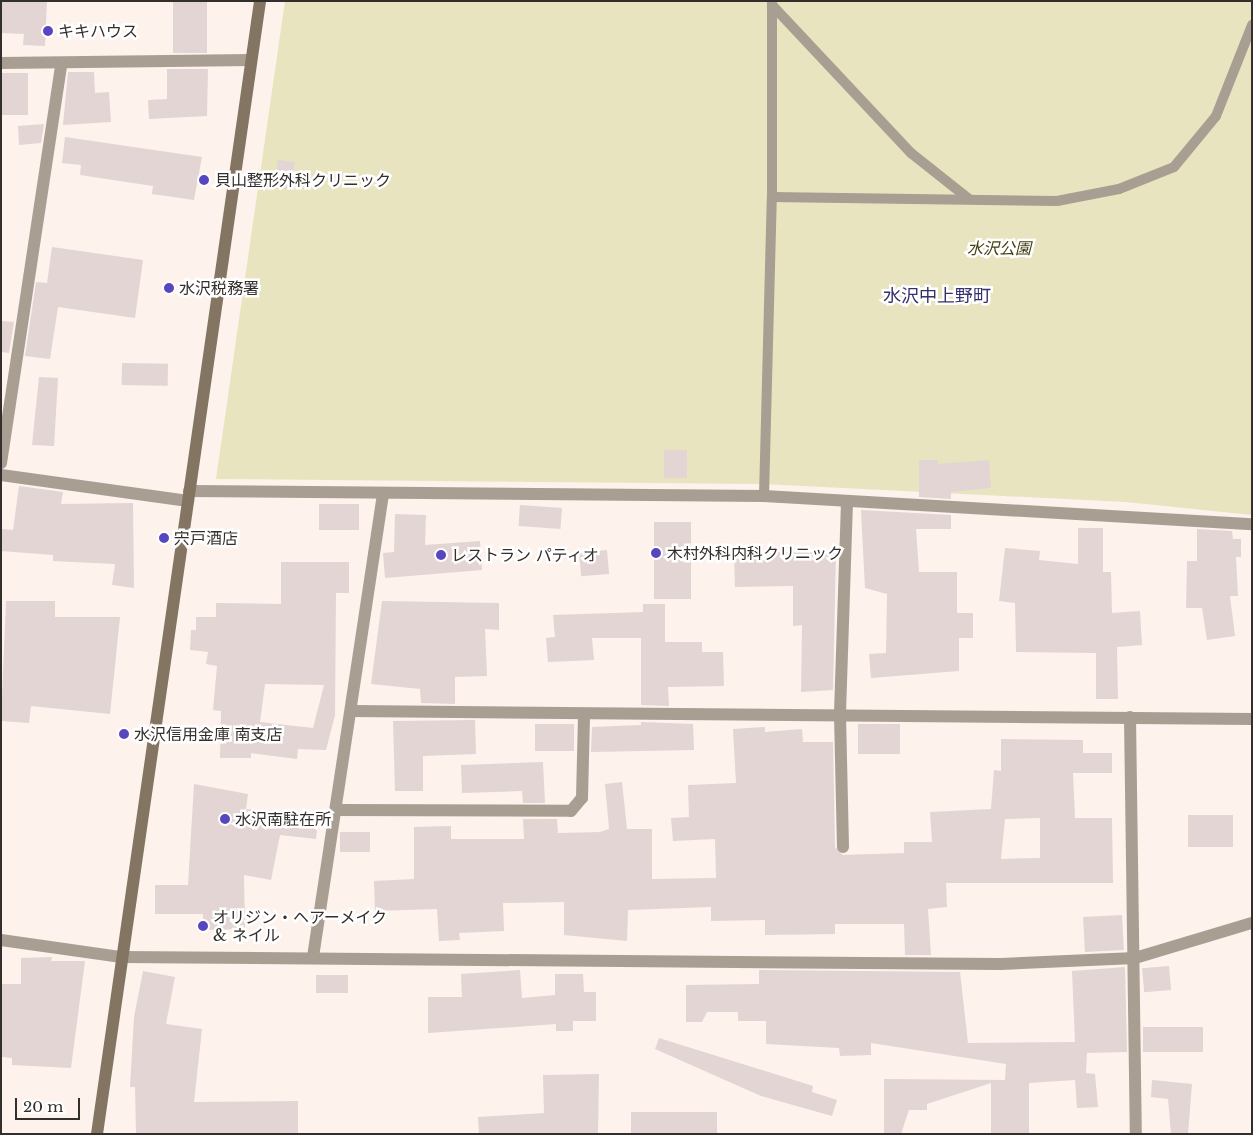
<!DOCTYPE html>
<meta charset="utf-8">
<style>
body{margin:0}
#map{position:relative;width:1253px;height:1135px;overflow:hidden;background:#fdf2ec;font-family:"Libre Baskerville","Noto Sans JP",serif}
div>[style]{position:absolute}
.green>*{inset:0;background:#e8e4c0}
.building>*{inset:0;background:#e2d5d4;transform-origin:0 0}
.lane>*{height:10px;margin:-5px;padding:0 5px;transform-origin:5px;border-radius:5px;background:#a89e91}
.street>*{height:12px;margin:-6px;padding:0 6px;transform-origin:6px;border-radius:6px;background:#a89e91}
.secondary>*{height:12px;margin:-6px;padding:0 6px;transform-origin:6px;border-radius:6px;background:#837562}
.dots>*{width:14px;height:14px;translate:-50% -50%;box-sizing:border-box;border:2px solid #fff;border-radius:50%}
span{translate:-50% -50%;white-space:nowrap;text-align:center;line-height:1.15;-webkit-text-stroke:5px #fff;paint-order:stroke}
.poi-label{font-size:16px;color:#332f2d}
.left{translate:0 -50%;text-align:left}
.park-label{font-size:16px;color:#433d11;font-style:italic}
.neighbourhood-label{font-size:18px;color:#36316c}
.frame{position:absolute;inset:0;border:2px solid #332f2d;pointer-events:none}
.scale{position:absolute;left:15px;top:1098px;width:65px;height:22px;box-sizing:border-box;border:2px solid #332f2d;border-top:0;padding-left:6px;font-size:15px;line-height:18px;white-space:nowrap;color:#332f2d;-webkit-text-stroke:4px #fff;paint-order:stroke}
</style>
<div id="map">
<div class="green">
<i style="clip-path:polygon(285px 1px,1252px 1px,1252px 515px,1126px 502px,763px 484px,216px 479px)"></i>
</div>
<div class="building">
<i style="clip-path:polygon(1px 1px,47px 1px,45px 46px,23px 45px,24px 34px,1px 33px)"></i>
<i style="left:173px;top:1px;width:34px;height:52px"></i>
<i style="clip-path:polygon(167px 69px,208px 69px,207px 116px,149px 119px,148px 100px,167px 99px)"></i>
<i style="clip-path:polygon(68px 72px,94px 72px,95px 93px,109px 92px,111px 122px,63px 125px)"></i>
<i style="left:1px;top:73px;width:27px;height:42px"></i>
<i style="clip-path:polygon(44px 124px,41px 143px,19px 145px,18px 126px)"></i>
<i style="clip-path:polygon(65px 137px,202px 157px,194px 200px,152px 194px,153px 186px,80px 175px,81px 165px,62px 163px)"></i>
<i style="left:278px;top:160px;width:17px;height:28px;rotate:7deg"></i>
<i style="clip-path:polygon(52px 247px,143px 260px,135px 318px,58px 307px,50px 359px,25px 356px,36px 282px,47px 283px)"></i>
<i style="clip-path:polygon(1px 321px,14px 322px,9px 353px,1px 352px)"></i>
<i style="left:122px;top:363px;width:46px;height:22px;rotate:1deg"></i>
<i style="clip-path:polygon(39px 377px,58px 378px,54px 446px,32px 445px)"></i>
<i style="left:664px;top:450px;width:23px;height:28px"></i>
<i style="clip-path:polygon(919px 460px,938px 460px,938px 464px,989px 460px,991px 488px,951px 492px,951px 499px,919px 497px)"></i>
<i style="clip-path:polygon(19px 486px,63px 492px,61px 504px,133px 503px,134px 588px,112px 585px,115px 564px,53px 561px,53px 555px,1px 551px,1px 529px,13px 530px)"></i>
<i style="left:319px;top:504px;width:40px;height:26px"></i>
<i style="left:520px;top:505px;width:42px;height:21px;rotate:4deg"></i>
<i style="clip-path:polygon(861px 510px,951px 515px,951px 529px,916px 529px,919px 572px,957px 572px,957px 613px,973px 613px,973px 638px,959px 638px,959px 671px,871px 678px,869px 654px,886px 653px,887px 594px,865px 588px)"></i>
<i style="clip-path:polygon(395px 514px,426px 515px,425px 545px,480px 541px,482px 570px,385px 578px,383px 553px,394px 552px)"></i>
<i style="left:654px;top:522px;width:37px;height:77px"></i>
<i style="clip-path:polygon(1078px 528px,1103px 528px,1103px 572px,1111px 572px,1112px 613px,1140px 611px,1142px 645px,1117px 647px,1118px 699px,1096px 699px,1096px 653px,1016px 652px,1015px 603px,999px 601px,1005px 548px,1040px 551px,1039px 560px,1078px 564px)"></i>
<i style="clip-path:polygon(1197px 529px,1232px 531px,1233px 539px,1241px 539px,1241px 557px,1236px 557px,1238px 596px,1230px 596px,1235px 636px,1207px 640px,1202px 608px,1186px 608px,1187px 561px,1197px 561px)"></i>
<i style="left:607px;top:550px;width:24px;height:28px;rotate:85deg"></i>
<i style="clip-path:polygon(734px 552px,836px 552px,833px 690px,801px 692px,802px 625px,793px 626px,793px 586px,735px 587px)"></i>
<i style="clip-path:polygon(evenodd,281px 562px,349px 562px,349px 593px,336px 593px,335px 715px,326px 750px,298px 749px,297px 759px,251px 753px,251px 758px,220px 758px,221px 711px,213px 710px,217px 666px,206px 664px,208px 652px,190px 650px,191px 630px,196px 630px,196px 617px,216px 617px,216px 603px,281px 604px,281px 562px,265px 684px,324px 685px,313px 728px,260px 722px,265px 684px)"></i>
<i style="clip-path:polygon(6px 601px,55px 601px,55px 617px,120px 617px,110px 714px,31px 706px,29px 723px,1px 721px)"></i>
<i style="clip-path:polygon(382px 601px,499px 603px,499px 630px,485px 629px,487px 676px,455px 677px,455px 704px,421px 703px,420px 689px,371px 684px)"></i>
<i style="clip-path:polygon(643px 604px,665px 604px,665px 642px,702px 642px,702px 652px,723px 652px,724px 686px,668px 687px,669px 706px,641px 705px,641px 638px,592px 638px,594px 660px,548px 662px,546px 638px,555px 637px,553px 615px,643px 612px)"></i>
<i style="clip-path:polygon(475px 720px,476px 754px,423px 756px,423px 791px,395px 791px,393px 721px)"></i>
<i style="clip-path:polygon(641px 722px,693px 724px,694px 750px,591px 752px,592px 727px,641px 725px)"></i>
<i style="left:535px;top:724px;width:39px;height:27px"></i>
<i style="left:858px;top:724px;width:42px;height:30px"></i>
<i style="clip-path:polygon(evenodd,765px 727px,765px 732px,802px 729px,803px 742px,833px 742px,835px 847px,843px 855px,904px 853px,904px 842px,932px 842px,930px 812px,991px 809px,994px 770px,1001px 771px,1001px 739px,1083px 740px,1083px 753px,1112px 753px,1112px 773px,1073px 773px,1075px 818px,1112px 818px,1113px 883px,946px 883px,947px 907px,928px 909px,931px 955px,905px 955px,904px 924px,835px 924px,835px 934px,765px 935px,765px 920px,711px 921px,711px 907px,628px 910px,627px 941px,564px 935px,564px 902px,503px 903px,504px 931px,459px 933px,460px 940px,439px 941px,437px 909px,375px 911px,374px 881px,414px 879px,414px 827px,451px 826px,451px 839px,524px 839px,523px 819px,557px 819px,558px 833px,600px 832px,609px 829px,605px 784px,622px 782px,627px 829px,652px 829px,652px 879px,716px 878px,715px 839px,673px 841px,671px 818px,689px 817px,688px 785px,736px 783px,733px 729px,765px 727px,1040px 818px,1040px 858px,1001px 859px,1005px 819px,1040px 818px)"></i>
<i style="clip-path:polygon(543px 762px,545px 803px,523px 803px,522px 791px,462px 793px,461px 765px)"></i>
<i style="clip-path:polygon(194px 784px,248px 794px,246px 809px,319px 813px,316px 839px,280px 835px,271px 880px,244px 875px,245px 929px,203px 930px,203px 914px,155px 914px,155px 885px,188px 885px)"></i>
<i style="left:1233px;top:815px;width:32px;height:45px;rotate:90deg"></i>
<i style="left:340px;top:832px;width:30px;height:20px"></i>
<i style="left:1122px;top:915px;width:35px;height:39px;rotate:87deg"></i>
<i style="clip-path:polygon(52px 957px,51px 961px,85px 961px,71px 1068px,12px 1065px,12px 1058px,1px 1057px,1px 984px,21px 984px,21px 958px)"></i>
<i style="left:1169px;top:966px;width:24px;height:27px;rotate:85deg"></i>
<i style="clip-path:polygon(1125px 967px,1127px 1052px,1087px 1053px,1086px 1073px,1095px 1074px,1098px 1107px,1077px 1108px,1075px 1080px,1029px 1083px,1029px 1134px,991px 1134px,991px 1083px,927px 1104px,927px 1110px,909px 1110px,901px 1134px,884px 1134px,884px 1079px,1005px 1080px,1006px 1064px,871px 1043px,871px 1055px,840px 1056px,839px 1048px,766px 1044px,766px 1021px,738px 1021px,738px 1012px,707px 1012px,702px 1022px,686px 1022px,686px 985px,759px 984px,759px 970px,960px 972px,968px 1043px,1075px 1042px,1072px 971px)"></i>
<i style="clip-path:polygon(520px 970px,522px 998px,555px 995px,555px 974px,583px 974px,584px 992px,596px 992px,596px 1021px,573px 1021px,573px 1031px,556px 1031px,556px 1024px,428px 1033px,428px 997px,462px 997px,461px 974px)"></i>
<i style="clip-path:polygon(143px 971px,175px 977px,166px 1024px,202px 1029px,194px 1102px,298px 1101px,298px 1134px,136px 1134px,135px 1087px,130px 1087px,134px 1017px)"></i>
<i style="left:316px;top:975px;width:32px;height:18px"></i>
<i style="left:1143px;top:1027px;width:60px;height:25px"></i>
<i style="clip-path:polygon(659px 1038px,813px 1086px,812px 1092px,837px 1100px,832px 1116px,761px 1096px,655px 1049px)"></i>
<i style="clip-path:polygon(599px 1074px,598px 1134px,479px 1134px,478px 1117px,544px 1113px,543px 1075px)"></i>
<i style="clip-path:polygon(1152px 1080px,1192px 1084px,1188px 1134px,1171px 1134px,1168px 1099px,1151px 1097px)"></i>
<i style="left:631px;top:1112px;width:86px;height:22px"></i>
</div>
<div class="lane">
<i style="left:772px;top:5px;width:203px;rotate:46.8deg"></i>
<i style="left:911px;top:153px;width:74px;rotate:38.4deg"></i>
<i style="left:772px;top:197px;width:285px;rotate:0.8deg"></i>
<i style="left:1057px;top:201px;width:63px;rotate:-11deg"></i>
<i style="left:1119px;top:189px;width:59px;rotate:-21.8deg"></i>
<i style="left:1174px;top:167px;width:66px;rotate:-50.5deg"></i>
<i style="left:1216px;top:116px;width:98px;rotate:-68.4deg"></i>
<i style="left:764px;top:496px;width:299px;rotate:-88.5deg"></i>
<i style="left:772px;top:197px;width:196px;rotate:-90deg"></i>
</div>
<div class="street">
<i style="left:1px;top:63px;width:250px;rotate:-0.7deg"></i>
<i style="left:1px;top:463px;width:403px;rotate:-81.4deg"></i>
<i style="left:1px;top:475px;width:189px;rotate:7.9deg"></i>
<i style="left:189px;top:491px;width:575px;rotate:0.5deg"></i>
<i style="left:764px;top:496px;width:489px;rotate:3.3deg"></i>
<i style="left:352px;top:711px;width:900px;rotate:0.51deg"></i>
<i style="left:1130px;top:717px;width:417px;rotate:89.2deg"></i>
<i style="left:338px;top:810px;width:233px;rotate:0.2deg"></i>
<i style="left:571px;top:811px;width:17px;rotate:-50deg"></i>
<i style="left:582px;top:798px;width:83px;rotate:-88.6deg"></i>
<i style="left:843px;top:847px;width:134px;rotate:-91.3deg"></i>
<i style="left:840px;top:713px;width:212px;rotate:-88.1deg"></i>
<i style="left:1px;top:940px;width:120px;rotate:8.1deg"></i>
<i style="left:120px;top:957px;width:881px;rotate:0.46deg"></i>
<i style="left:1001px;top:964px;width:134px;rotate:-2.6deg"></i>
<i style="left:1135px;top:958px;width:122px;rotate:-16.7deg"></i>
<i style="left:313px;top:957px;width:467px;rotate:-81.4deg"></i>
</div>
<div class="secondary">
<i style="left:97px;top:1134px;width:1145px;rotate:-81.81deg"></i>
</div>
<div class="dots">
<i style="left:48px;top:31px;background:#5747bf"></i>
<i style="left:204px;top:180px;background:#5747bf"></i>
<i style="left:169px;top:288px;background:#5747bf"></i>
<i style="left:164px;top:538px;background:#5747bf"></i>
<i style="left:656px;top:553px;background:#5747bf"></i>
<i style="left:441px;top:555px;background:#5747bf"></i>
<i style="left:124px;top:734px;background:#5747bf"></i>
<i style="left:225px;top:819px;background:#5747bf"></i>
<i style="left:203px;top:926px;background:#5747bf"></i>
</div>
<div class="poi-label">
<span class="left" style="left:58px;top:31px">キキハウス</span>
<span class="left" style="left:215px;top:180px">貝山整形外科クリニック</span>
<span class="left" style="left:179px;top:288px">水沢税務署</span>
<span class="left" style="left:174px;top:538px">宍戸酒店</span>
<span class="left" style="left:667px;top:553px">木村外科内科クリニック</span>
<span class="left" style="left:451px;top:555px">レストラン パティオ</span>
<span class="left" style="left:134px;top:734px">水沢信用金庫 南支店</span>
<span class="left" style="left:235px;top:819px">水沢南駐在所</span>
<span class="left" style="left:213px;top:926px">オリジン・ヘアーメイク<br>&amp; ネイル</span>
</div>
<div class="park-label">
<span style="left:999px;top:248px">水沢公園</span>
</div>
<div class="neighbourhood-label">
<span style="left:937px;top:296px">水沢中上野町</span>
</div>
<div class="frame"></div>
<div class="scale">20 m</div>
</div>
